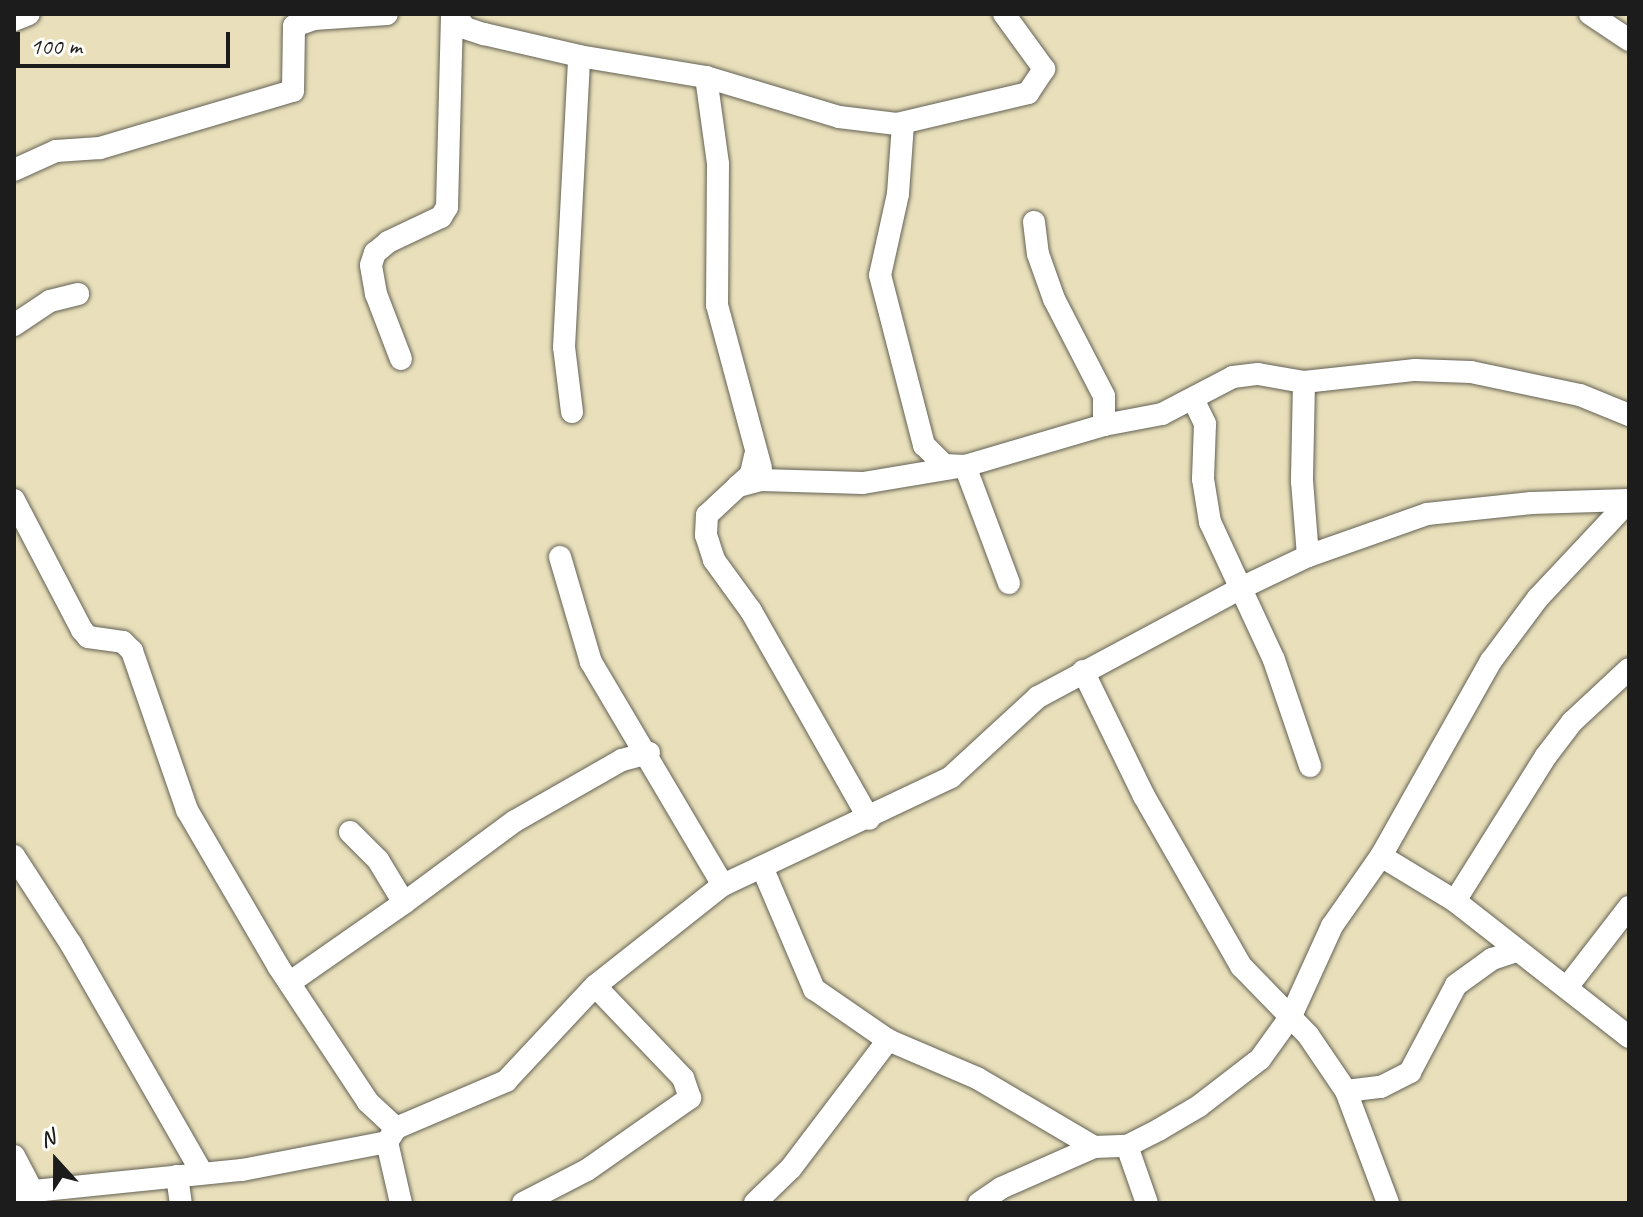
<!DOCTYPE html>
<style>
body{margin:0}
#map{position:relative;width:1643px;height:1217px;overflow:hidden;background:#e9e0bb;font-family:Caveat,sans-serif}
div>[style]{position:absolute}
.roads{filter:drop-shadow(0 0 2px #646154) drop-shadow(0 0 2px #646154)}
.minor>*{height:22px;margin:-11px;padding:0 11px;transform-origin:11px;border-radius:11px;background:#fff}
span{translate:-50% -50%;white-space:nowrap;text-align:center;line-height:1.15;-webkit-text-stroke:7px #fdfcf7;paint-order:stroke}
.frame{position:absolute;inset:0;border:16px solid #1c1c1c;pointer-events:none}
.north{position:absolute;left:16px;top:1121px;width:80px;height:80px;-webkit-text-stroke:6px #fdfcf7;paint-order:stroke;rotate:339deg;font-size:22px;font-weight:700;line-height:32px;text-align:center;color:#1c1c1c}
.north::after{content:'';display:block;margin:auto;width:28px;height:36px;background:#1c1c1c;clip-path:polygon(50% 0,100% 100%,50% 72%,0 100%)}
.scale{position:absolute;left:16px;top:32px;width:214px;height:36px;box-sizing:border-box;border:4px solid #1c1c1c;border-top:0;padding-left:10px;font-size:24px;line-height:28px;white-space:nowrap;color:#1c1c1c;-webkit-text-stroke:6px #fdfcf7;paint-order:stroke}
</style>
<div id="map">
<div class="roads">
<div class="minor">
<i style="left:455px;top:14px;width:17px;rotate:54deg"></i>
<i style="left:465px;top:28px;width:20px;rotate:18deg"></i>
<i style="left:484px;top:34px;width:98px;rotate:13deg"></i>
<i style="left:579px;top:56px;width:129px;rotate:9.4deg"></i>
<i style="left:706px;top:77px;width:139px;rotate:16.7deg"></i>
<i style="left:839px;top:117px;width:58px;rotate:6.9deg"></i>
<i style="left:897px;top:124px;width:135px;rotate:-13.3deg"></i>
<i style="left:1028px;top:93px;width:29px;rotate:-56deg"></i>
<i style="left:1044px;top:69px;width:68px;rotate:-126deg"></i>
<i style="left:1590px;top:14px;width:47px;rotate:33.7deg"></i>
<i style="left:14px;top:20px;width:16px;rotate:-22deg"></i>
<i style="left:706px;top:77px;width:88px;rotate:82.1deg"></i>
<i style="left:718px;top:164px;width:141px;rotate:90.4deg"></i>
<i style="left:717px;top:305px;width:169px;rotate:74.9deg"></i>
<i style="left:903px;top:124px;width:70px;rotate:94.1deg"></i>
<i style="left:898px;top:194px;width:83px;rotate:102.5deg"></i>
<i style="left:880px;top:275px;width:176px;rotate:75.5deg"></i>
<i style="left:924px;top:445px;width:28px;rotate:45deg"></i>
<i style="left:944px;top:465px;width:21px;rotate:3deg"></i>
<i style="left:965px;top:466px;width:125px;rotate:69.4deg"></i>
<i style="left:14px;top:170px;width:46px;rotate:-24.3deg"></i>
<i style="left:56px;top:151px;width:44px;rotate:-3.9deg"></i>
<i style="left:100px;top:148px;width:201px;rotate:-16.5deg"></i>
<i style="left:293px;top:91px;width:65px;rotate:-89.1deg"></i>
<i style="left:294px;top:26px;width:21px;rotate:-19deg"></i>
<i style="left:314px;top:19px;width:73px;rotate:-3.9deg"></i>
<i style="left:1034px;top:222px;width:32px;rotate:83deg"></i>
<i style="left:1038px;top:254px;width:48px;rotate:70.4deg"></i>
<i style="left:1054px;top:299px;width:109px;rotate:62.7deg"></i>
<i style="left:1104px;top:396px;width:29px;rotate:90deg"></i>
<i style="left:14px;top:325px;width:43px;rotate:-33.7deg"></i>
<i style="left:50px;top:301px;width:29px;rotate:-14deg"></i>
<i style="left:401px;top:359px;width:70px;rotate:-111deg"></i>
<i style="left:376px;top:294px;width:29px;rotate:-100deg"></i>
<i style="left:371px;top:265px;width:13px;rotate:-72deg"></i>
<i style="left:375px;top:253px;width:17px;rotate:-40deg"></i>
<i style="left:388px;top:242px;width:59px;rotate:-25.3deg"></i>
<i style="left:441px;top:217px;width:12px;rotate:-59deg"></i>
<i style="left:447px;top:207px;width:193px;rotate:-88.5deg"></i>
<i style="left:1304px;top:382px;width:99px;rotate:91.2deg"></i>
<i style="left:1302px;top:481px;width:75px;rotate:85.4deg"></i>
<i style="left:1193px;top:399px;width:28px;rotate:64deg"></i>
<i style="left:1205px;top:424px;width:55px;rotate:92.1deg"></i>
<i style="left:1203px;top:479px;width:44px;rotate:80.8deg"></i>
<i style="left:1210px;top:522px;width:152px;rotate:65.1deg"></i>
<i style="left:1274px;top:660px;width:112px;rotate:71.2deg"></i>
<i style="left:572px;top:412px;width:65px;rotate:-97deg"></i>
<i style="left:564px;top:347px;width:291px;rotate:-87deg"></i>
<i style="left:755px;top:456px;width:18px;rotate:103deg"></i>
<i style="left:751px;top:474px;width:60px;rotate:137deg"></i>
<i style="left:707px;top:515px;width:20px;rotate:93deg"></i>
<i style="left:706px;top:535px;width:26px;rotate:72deg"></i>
<i style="left:714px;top:560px;width:63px;rotate:54deg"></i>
<i style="left:751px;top:611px;width:239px;rotate:60.4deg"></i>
<i style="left:738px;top:486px;width:24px;rotate:-15deg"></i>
<i style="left:761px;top:480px;width:102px;rotate:1.7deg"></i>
<i style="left:863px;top:483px;width:103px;rotate:-9.5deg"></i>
<i style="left:965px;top:466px;width:145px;rotate:-16.4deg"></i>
<i style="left:1104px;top:425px;width:59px;rotate:-10.7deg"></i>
<i style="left:1162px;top:414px;width:80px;rotate:-27.5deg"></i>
<i style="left:1233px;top:377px;width:25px;rotate:-7deg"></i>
<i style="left:1258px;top:374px;width:47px;rotate:9.9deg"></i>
<i style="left:1304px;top:382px;width:112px;rotate:-6.2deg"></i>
<i style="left:1415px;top:370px;width:56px;rotate:2deg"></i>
<i style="left:1471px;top:372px;width:111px;rotate:11.9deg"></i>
<i style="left:1580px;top:395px;width:53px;rotate:22.2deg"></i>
<i style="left:14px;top:500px;width:147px;rotate:62.4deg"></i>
<i style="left:82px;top:630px;width:9px;rotate:49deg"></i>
<i style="left:88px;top:637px;width:35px;rotate:8deg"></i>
<i style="left:123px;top:642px;width:13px;rotate:45deg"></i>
<i style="left:132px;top:651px;width:168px;rotate:70.9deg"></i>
<i style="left:187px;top:810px;width:181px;rotate:59.7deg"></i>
<i style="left:278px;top:966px;width:163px;rotate:56.5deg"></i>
<i style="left:368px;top:1102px;width:38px;rotate:43deg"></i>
<i style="left:560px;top:557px;width:109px;rotate:73.6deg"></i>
<i style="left:591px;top:662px;width:259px;rotate:59.4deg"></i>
<i style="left:1083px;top:671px;width:139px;rotate:64deg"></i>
<i style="left:1144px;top:796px;width:196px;rotate:60.3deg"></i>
<i style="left:1241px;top:966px;width:96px;rotate:45.8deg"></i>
<i style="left:1308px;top:1035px;width:68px;rotate:55.8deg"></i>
<i style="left:1346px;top:1091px;width:120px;rotate:69.4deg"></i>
<i style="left:350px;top:832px;width:40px;rotate:45deg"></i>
<i style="left:378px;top:860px;width:50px;rotate:58.8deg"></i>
<i style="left:404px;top:903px;width:138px;rotate:-36.5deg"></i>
<i style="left:515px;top:821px;width:123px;rotate:-29.7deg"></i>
<i style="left:622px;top:760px;width:28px;rotate:-15deg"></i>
<i style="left:14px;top:856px;width:105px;rotate:57.1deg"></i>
<i style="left:71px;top:944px;width:264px;rotate:60.2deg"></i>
<i style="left:1381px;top:856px;width:87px;rotate:31.3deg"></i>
<i style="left:1455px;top:901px;width:221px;rotate:38deg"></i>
<i style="left:762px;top:867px;width:133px;rotate:66.9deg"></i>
<i style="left:814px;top:989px;width:90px;rotate:34.6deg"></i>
<i style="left:888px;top:1040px;width:97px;rotate:23.1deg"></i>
<i style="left:977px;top:1078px;width:136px;rotate:30.5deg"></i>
<i style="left:1455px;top:901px;width:171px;rotate:-57.9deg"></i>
<i style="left:1546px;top:756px;width:43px;rotate:-52.6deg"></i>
<i style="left:1572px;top:722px;width:78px;rotate:-42.9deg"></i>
<i style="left:292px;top:981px;width:136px;rotate:-34.9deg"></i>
<i style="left:1568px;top:986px;width:100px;rotate:-52.3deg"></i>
<i style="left:1346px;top:1091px;width:35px;rotate:-7deg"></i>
<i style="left:1381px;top:1087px;width:33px;rotate:-27deg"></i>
<i style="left:1410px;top:1072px;width:98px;rotate:-62.1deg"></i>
<i style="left:1456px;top:985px;width:44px;rotate:-35.8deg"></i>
<i style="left:1492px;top:959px;width:23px;rotate:-18deg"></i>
<i style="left:387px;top:1142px;width:63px;rotate:77.1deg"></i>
<i style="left:1127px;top:1146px;width:60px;rotate:70.7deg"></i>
<i style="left:14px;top:1156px;width:41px;rotate:62.2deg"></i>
<i style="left:177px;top:1176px;width:27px;rotate:82deg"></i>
<i style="left:14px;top:1193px;width:229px;rotate:-5.8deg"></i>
<i style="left:242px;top:1170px;width:148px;rotate:-10.9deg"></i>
<i style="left:387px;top:1142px;width:17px;rotate:-57deg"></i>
<i style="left:396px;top:1128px;width:120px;rotate:-23.1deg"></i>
<i style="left:506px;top:1081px;width:130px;rotate:-46.9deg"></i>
<i style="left:595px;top:986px;width:163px;rotate:-38.3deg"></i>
<i style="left:723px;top:885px;width:252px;rotate:-25.3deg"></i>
<i style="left:951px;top:777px;width:118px;rotate:-42.6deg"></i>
<i style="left:1038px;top:697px;width:230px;rotate:-28.2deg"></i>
<i style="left:1241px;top:588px;width:74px;rotate:-25.5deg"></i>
<i style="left:1308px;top:556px;width:126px;rotate:-19.4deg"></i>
<i style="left:1427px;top:514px;width:105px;rotate:-6deg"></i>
<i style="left:1531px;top:503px;width:98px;rotate:-1.8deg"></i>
<i style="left:523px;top:1203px;width:72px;rotate:-27.3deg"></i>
<i style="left:587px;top:1170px;width:126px;rotate:-35deg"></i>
<i style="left:690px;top:1098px;width:21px;rotate:-109deg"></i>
<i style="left:683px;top:1078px;width:127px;rotate:-133.7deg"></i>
<i style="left:755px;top:1203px;width:50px;rotate:-44.2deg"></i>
<i style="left:791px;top:1168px;width:161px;rotate:-52.8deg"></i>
<i style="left:979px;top:1203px;width:27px;rotate:-34deg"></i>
<i style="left:1001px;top:1188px;width:102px;rotate:-23.8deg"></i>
<i style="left:1094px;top:1147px;width:33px;rotate:-2deg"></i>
<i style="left:1127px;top:1146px;width:37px;rotate:-27deg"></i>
<i style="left:1160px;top:1129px;width:45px;rotate:-30.5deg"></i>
<i style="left:1199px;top:1106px;width:77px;rotate:-37.6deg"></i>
<i style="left:1260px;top:1059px;width:53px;rotate:-54.2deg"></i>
<i style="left:1291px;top:1016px;width:99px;rotate:-65.5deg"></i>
<i style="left:1332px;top:926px;width:85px;rotate:-55deg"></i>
<i style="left:1381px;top:856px;width:224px;rotate:-60.6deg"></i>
<i style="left:1491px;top:661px;width:79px;rotate:-53.3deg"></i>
<i style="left:1538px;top:598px;width:133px;rotate:-46.8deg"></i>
</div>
</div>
<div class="frame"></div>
<div class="north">N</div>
<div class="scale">100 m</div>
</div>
